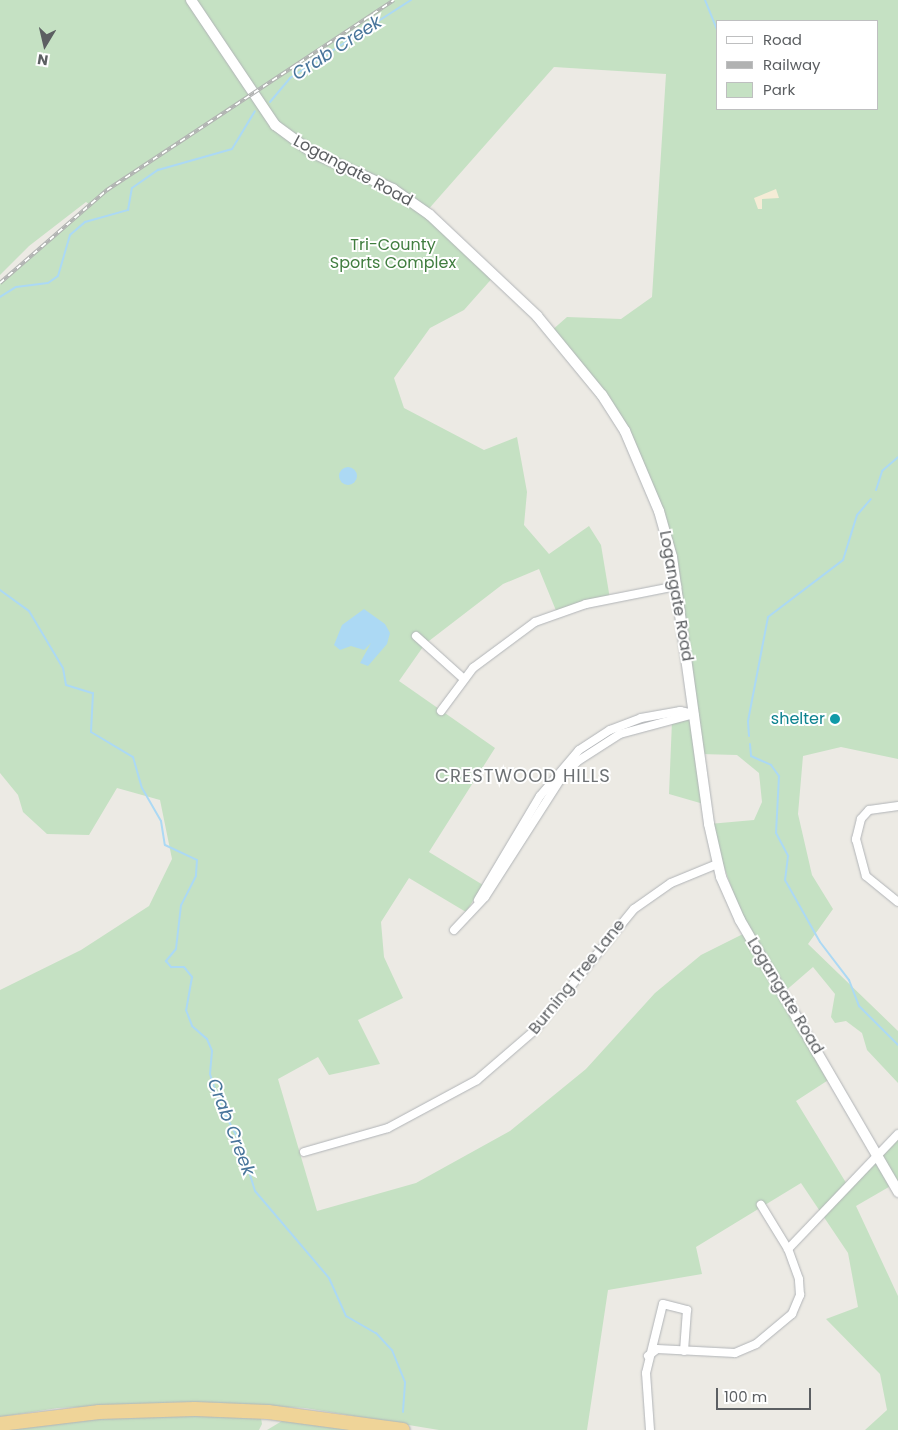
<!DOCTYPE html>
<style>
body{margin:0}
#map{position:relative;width:898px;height:1430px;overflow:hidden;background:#eceae4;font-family:Poppins,sans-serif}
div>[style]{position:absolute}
.green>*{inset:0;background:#c5e1c3}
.sand>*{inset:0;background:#f5ecd6}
.water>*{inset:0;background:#acd9f4}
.round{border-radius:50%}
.stream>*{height:2px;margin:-1px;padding:0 1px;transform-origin:1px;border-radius:1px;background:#acd9f4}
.roads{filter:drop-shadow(0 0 1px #b1b4b7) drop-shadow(0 0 1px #b1b4b7)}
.street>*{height:8px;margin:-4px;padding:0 4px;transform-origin:4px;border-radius:4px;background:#fff}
.secondary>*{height:10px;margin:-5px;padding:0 5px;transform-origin:5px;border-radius:5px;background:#fff}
.highway>*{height:14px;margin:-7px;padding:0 7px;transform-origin:7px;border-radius:7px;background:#efd498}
.rail>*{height:4px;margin-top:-2px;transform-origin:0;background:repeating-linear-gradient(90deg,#fff 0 5.5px,#b1b2b2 0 11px);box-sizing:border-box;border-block:1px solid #b1b2b2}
.dots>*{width:14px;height:14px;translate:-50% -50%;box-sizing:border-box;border:2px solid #fff;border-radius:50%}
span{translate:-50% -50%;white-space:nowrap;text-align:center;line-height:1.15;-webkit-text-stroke:4px #fff;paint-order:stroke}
.street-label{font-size:16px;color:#5c5f62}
.park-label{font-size:16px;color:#407d3f}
.culture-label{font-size:16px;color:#0d838f}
.right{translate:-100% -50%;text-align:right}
.water-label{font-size:18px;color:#48759b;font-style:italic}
.neighbourhood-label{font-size:18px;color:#6d7174;letter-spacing:1px}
.legend{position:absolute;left:716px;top:20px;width:162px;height:90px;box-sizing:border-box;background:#fff;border:1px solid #bebfc0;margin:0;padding:6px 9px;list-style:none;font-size:15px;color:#5c5f62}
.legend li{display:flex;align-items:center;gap:10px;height:25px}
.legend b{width:25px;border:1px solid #bebfc0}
.north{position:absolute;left:20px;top:20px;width:50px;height:50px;-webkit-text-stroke:4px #fff;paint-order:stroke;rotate:189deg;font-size:14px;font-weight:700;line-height:20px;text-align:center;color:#5c5f62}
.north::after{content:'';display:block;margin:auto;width:18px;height:22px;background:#5c5f62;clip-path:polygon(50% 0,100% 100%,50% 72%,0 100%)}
.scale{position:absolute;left:716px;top:1388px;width:95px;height:22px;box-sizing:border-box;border:2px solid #5c5f62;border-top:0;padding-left:6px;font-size:15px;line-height:18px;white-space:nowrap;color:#5c5f62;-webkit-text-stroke:4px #fff;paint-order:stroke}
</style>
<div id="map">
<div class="green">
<i style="clip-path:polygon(evenodd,0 0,898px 0,898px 759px,841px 747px,803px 756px,798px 814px,812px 875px,833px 909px,808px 944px,898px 1031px,898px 1083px,867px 1050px,862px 1033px,846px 1021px,835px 1023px,831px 1017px,835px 994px,813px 967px,783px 993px,833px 1077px,796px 1101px,848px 1186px,898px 1134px,898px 1192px,894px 1184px,856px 1206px,898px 1296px,898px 1430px,865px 1430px,887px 1410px,880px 1374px,826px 1319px,858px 1307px,848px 1253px,801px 1183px,696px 1247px,702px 1274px,608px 1290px,587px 1430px,439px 1430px,305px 1408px,189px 1402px,58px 1408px,0 1417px,0 990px,81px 950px,149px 906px,172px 859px,160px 800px,117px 788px,89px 835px,47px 834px,23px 812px,18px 795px,0 773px,0 283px,89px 204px,86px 202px,29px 246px,0 275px,0 0,717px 21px,877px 21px,877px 109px,717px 109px,717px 21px,0 0,554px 67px,666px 74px,652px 297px,621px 319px,567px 317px,550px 332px,625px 431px,672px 557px,694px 714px,672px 721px,669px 794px,707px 805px,700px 754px,737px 755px,759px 773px,762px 802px,754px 820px,709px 824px,747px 932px,701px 955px,655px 993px,586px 1069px,510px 1131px,416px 1183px,317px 1211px,278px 1079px,318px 1057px,329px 1075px,380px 1064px,358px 1020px,403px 998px,384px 957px,381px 922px,409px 878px,466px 912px,483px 885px,429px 852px,495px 748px,399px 681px,425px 644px,503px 584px,539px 569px,557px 613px,610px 599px,601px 545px,589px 526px,549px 554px,524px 525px,527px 492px,517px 437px,484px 450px,404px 408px,394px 378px,430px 328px,464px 310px,495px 275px,426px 212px,554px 67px)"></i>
<i style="clip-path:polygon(140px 1414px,261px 1418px,262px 1424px,259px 1430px,0 1430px)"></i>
<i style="clip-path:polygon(282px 1421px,354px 1427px,376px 1430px,267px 1430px)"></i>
</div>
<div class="sand">
<i style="clip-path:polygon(776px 189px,779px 198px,762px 199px,762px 209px,758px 209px,754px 198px)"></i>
</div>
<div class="water">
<i class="round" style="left:339px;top:467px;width:18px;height:18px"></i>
<i style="clip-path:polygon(364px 609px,385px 624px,390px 633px,387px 644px,368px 666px,360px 663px,371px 643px,364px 650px,351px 646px,340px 650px,334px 645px,342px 625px)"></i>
</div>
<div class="stream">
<i style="left:705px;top:0;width:31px;rotate:68deg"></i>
<i style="left:270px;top:102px;width:31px;rotate:-50deg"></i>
<i style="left:290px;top:78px;width:144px;rotate:-32.8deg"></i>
<i style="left:0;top:297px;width:19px;rotate:-32deg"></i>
<i style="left:16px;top:287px;width:32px;rotate:-7deg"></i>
<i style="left:48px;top:283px;width:12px;rotate:-35deg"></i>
<i style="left:58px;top:276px;width:43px;rotate:-73.7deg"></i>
<i style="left:70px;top:235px;width:20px;rotate:-41deg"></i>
<i style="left:85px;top:222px;width:45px;rotate:-15.6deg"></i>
<i style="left:128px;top:210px;width:22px;rotate:-80deg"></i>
<i style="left:132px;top:188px;width:32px;rotate:-35deg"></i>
<i style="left:158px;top:170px;width:77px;rotate:-15.8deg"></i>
<i style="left:232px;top:149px;width:44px;rotate:-58.8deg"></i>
<i style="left:876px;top:490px;width:20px;rotate:-72deg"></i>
<i style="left:882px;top:471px;width:21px;rotate:-41deg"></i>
<i style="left:0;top:590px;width:36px;rotate:36deg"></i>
<i style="left:29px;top:611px;width:66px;rotate:59.2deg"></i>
<i style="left:63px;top:668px;width:17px;rotate:80deg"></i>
<i style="left:66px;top:685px;width:28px;rotate:17deg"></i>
<i style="left:93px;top:693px;width:39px;rotate:93deg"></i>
<i style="left:91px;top:732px;width:49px;rotate:30.8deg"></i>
<i style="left:133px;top:757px;width:32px;rotate:74deg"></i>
<i style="left:142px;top:788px;width:38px;rotate:60deg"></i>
<i style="left:161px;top:821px;width:24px;rotate:81deg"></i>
<i style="left:165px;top:845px;width:35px;rotate:25deg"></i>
<i style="left:197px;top:860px;width:16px;rotate:94deg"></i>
<i style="left:196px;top:876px;width:33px;rotate:117deg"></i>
<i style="left:181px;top:905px;width:44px;rotate:96.5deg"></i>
<i style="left:176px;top:949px;width:16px;rotate:130deg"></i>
<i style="left:166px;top:961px;width:8px;rotate:50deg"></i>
<i style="left:171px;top:967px;width:13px"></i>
<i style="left:184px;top:967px;width:13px;rotate:51deg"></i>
<i style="left:192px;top:977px;width:34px;rotate:100deg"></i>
<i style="left:186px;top:1010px;width:17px;rotate:69deg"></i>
<i style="left:192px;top:1026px;width:20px;rotate:41deg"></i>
<i style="left:207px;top:1039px;width:13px;rotate:67deg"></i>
<i style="left:212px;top:1051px;width:23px;rotate:95deg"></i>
<i style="left:210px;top:1074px;width:33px;rotate:72deg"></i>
<i style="left:220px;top:1105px;width:42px;rotate:61.6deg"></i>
<i style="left:240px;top:1142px;width:51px;rotate:73deg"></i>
<i style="left:255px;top:1191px;width:114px;rotate:49.6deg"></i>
<i style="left:329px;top:1278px;width:42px;rotate:65.9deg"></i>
<i style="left:346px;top:1316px;width:34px;rotate:30deg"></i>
<i style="left:376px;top:1333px;width:23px;rotate:47deg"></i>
<i style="left:392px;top:1350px;width:35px;rotate:68deg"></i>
<i style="left:405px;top:1383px;width:29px;rotate:94deg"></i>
<i style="left:749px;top:736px;width:15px;rotate:-94deg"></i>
<i style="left:748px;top:721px;width:106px;rotate:-79.1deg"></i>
<i style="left:768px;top:617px;width:94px;rotate:-37.2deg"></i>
<i style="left:843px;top:560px;width:47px;rotate:-72.7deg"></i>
<i style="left:857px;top:515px;width:21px;rotate:-49deg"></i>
<i style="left:750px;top:744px;width:12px;rotate:85deg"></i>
<i style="left:751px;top:756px;width:22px;rotate:24deg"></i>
<i style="left:771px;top:765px;width:14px;rotate:54deg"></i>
<i style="left:779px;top:776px;width:57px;rotate:93deg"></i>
<i style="left:776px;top:833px;width:26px;rotate:62deg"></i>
<i style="left:788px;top:856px;width:24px;rotate:97deg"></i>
<i style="left:785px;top:880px;width:71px;rotate:60.6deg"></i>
<i style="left:820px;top:942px;width:48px;rotate:52.7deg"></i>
<i style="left:849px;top:980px;width:28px;rotate:69deg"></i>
<i style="left:859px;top:1006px;width:55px;rotate:45deg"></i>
</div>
<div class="roads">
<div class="street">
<i style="left:416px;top:636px;width:64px;rotate:41.9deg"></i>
<i style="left:441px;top:711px;width:54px;rotate:-53.3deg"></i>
<i style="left:473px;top:668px;width:77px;rotate:-36.6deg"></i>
<i style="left:535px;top:622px;width:54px;rotate:-19.4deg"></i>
<i style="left:586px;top:604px;width:93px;rotate:-11.2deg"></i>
<i style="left:898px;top:806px;width:29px;rotate:172deg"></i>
<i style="left:869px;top:810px;width:12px;rotate:132deg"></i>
<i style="left:861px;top:819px;width:21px;rotate:104deg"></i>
<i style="left:856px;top:839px;width:38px;rotate:75deg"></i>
<i style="left:866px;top:876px;width:41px;rotate:39.1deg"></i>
<i style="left:478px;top:900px;width:121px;rotate:-59.2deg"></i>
<i style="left:540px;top:796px;width:60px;rotate:-49.7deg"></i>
<i style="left:579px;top:750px;width:37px;rotate:-33deg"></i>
<i style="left:610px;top:730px;width:33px;rotate:-21deg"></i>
<i style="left:641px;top:718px;width:40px;rotate:-10deg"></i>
<i style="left:680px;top:711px;width:14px;rotate:12deg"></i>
<i style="left:454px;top:930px;width:45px;rotate:-46.8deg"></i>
<i style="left:485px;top:897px;width:143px;rotate:-57.3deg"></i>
<i style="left:562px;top:777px;width:23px;rotate:-45deg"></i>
<i style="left:578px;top:761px;width:50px;rotate:-32.7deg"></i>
<i style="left:620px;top:734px;width:77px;rotate:-15.1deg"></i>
<i style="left:304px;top:1152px;width:87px;rotate:-15.9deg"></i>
<i style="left:388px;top:1128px;width:101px;rotate:-28.3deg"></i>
<i style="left:477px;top:1080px;width:78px;rotate:-40.8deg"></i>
<i style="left:536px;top:1029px;width:155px;rotate:-50.8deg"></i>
<i style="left:634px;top:909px;width:45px;rotate:-35.1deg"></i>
<i style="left:671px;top:883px;width:50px;rotate:-22.4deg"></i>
<i style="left:788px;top:1249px;width:159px;rotate:-46.3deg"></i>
<i style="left:648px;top:1356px;width:11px;rotate:-38deg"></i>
<i style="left:657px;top:1349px;width:78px;rotate:2.9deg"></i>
<i style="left:735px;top:1353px;width:23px;rotate:-23deg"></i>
<i style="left:756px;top:1344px;width:47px;rotate:-39.8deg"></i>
<i style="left:792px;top:1314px;width:21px;rotate:-67deg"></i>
<i style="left:800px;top:1295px;width:16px;rotate:-94deg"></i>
<i style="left:799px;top:1279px;width:32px;rotate:-110deg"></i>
<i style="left:788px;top:1249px;width:52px;rotate:-121.5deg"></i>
<i style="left:650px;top:1430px;width:57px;rotate:-94deg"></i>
<i style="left:646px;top:1373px;width:71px;rotate:-76.2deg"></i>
<i style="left:663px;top:1304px;width:25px;rotate:14deg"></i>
<i style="left:687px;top:1310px;width:41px;rotate:94.2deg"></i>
</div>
<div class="secondary">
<i style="left:191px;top:0;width:151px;rotate:56.1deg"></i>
<i style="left:275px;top:125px;width:47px;rotate:36.4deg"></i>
<i style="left:313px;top:153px;width:88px;rotate:24.2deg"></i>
<i style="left:393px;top:189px;width:45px;rotate:35.1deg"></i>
<i style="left:430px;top:215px;width:147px;rotate:43.3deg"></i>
<i style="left:537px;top:316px;width:102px;rotate:50.6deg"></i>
<i style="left:602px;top:395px;width:43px;rotate:57.4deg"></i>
<i style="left:625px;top:431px;width:87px;rotate:67deg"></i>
<i style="left:659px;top:511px;width:48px;rotate:74.2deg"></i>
<i style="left:672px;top:557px;width:270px;rotate:82.1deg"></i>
<i style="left:709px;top:824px;width:54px;rotate:77.2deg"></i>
<i style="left:721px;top:877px;width:47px;rotate:66.2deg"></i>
<i style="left:740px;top:920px;width:315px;rotate:59.8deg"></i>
</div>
<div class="highway">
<i style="left:0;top:1424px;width:100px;rotate:-6.9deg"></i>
<i style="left:99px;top:1412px;width:96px;rotate:-1.8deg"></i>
<i style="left:195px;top:1409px;width:73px;rotate:2.4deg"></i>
<i style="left:268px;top:1412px;width:136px;rotate:7.6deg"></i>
</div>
</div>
<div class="rail">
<i style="left:0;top:283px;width:142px;rotate:-41deg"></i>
<i style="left:107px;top:190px;width:344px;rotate:-33.5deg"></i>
</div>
<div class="dots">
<i style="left:835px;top:719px;background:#0f9aa8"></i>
</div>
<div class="street-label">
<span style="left:353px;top:171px;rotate:28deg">Logangate Road</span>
<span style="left:676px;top:596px;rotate:80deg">Logangate Road</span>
<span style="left:577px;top:977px;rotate:-51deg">Burning Tree Lane</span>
<span style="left:785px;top:996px;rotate:59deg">Logangate Road</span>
</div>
<div class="park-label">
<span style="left:393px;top:254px">Tri-County<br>Sports Complex</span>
</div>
<div class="culture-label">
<span class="right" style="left:825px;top:719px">shelter</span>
</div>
<div class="water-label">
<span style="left:337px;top:48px;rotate:-33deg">Crab Creek</span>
<span style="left:231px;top:1127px;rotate:69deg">Crab Creek</span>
</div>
<div class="neighbourhood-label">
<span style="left:523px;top:776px">CRESTWOOD HILLS</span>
</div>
<ul class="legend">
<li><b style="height:6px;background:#fff"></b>Road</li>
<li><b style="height:6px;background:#b1b2b2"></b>Railway</li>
<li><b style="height:14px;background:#c5e1c3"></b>Park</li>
</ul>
<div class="north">N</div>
<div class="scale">100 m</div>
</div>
